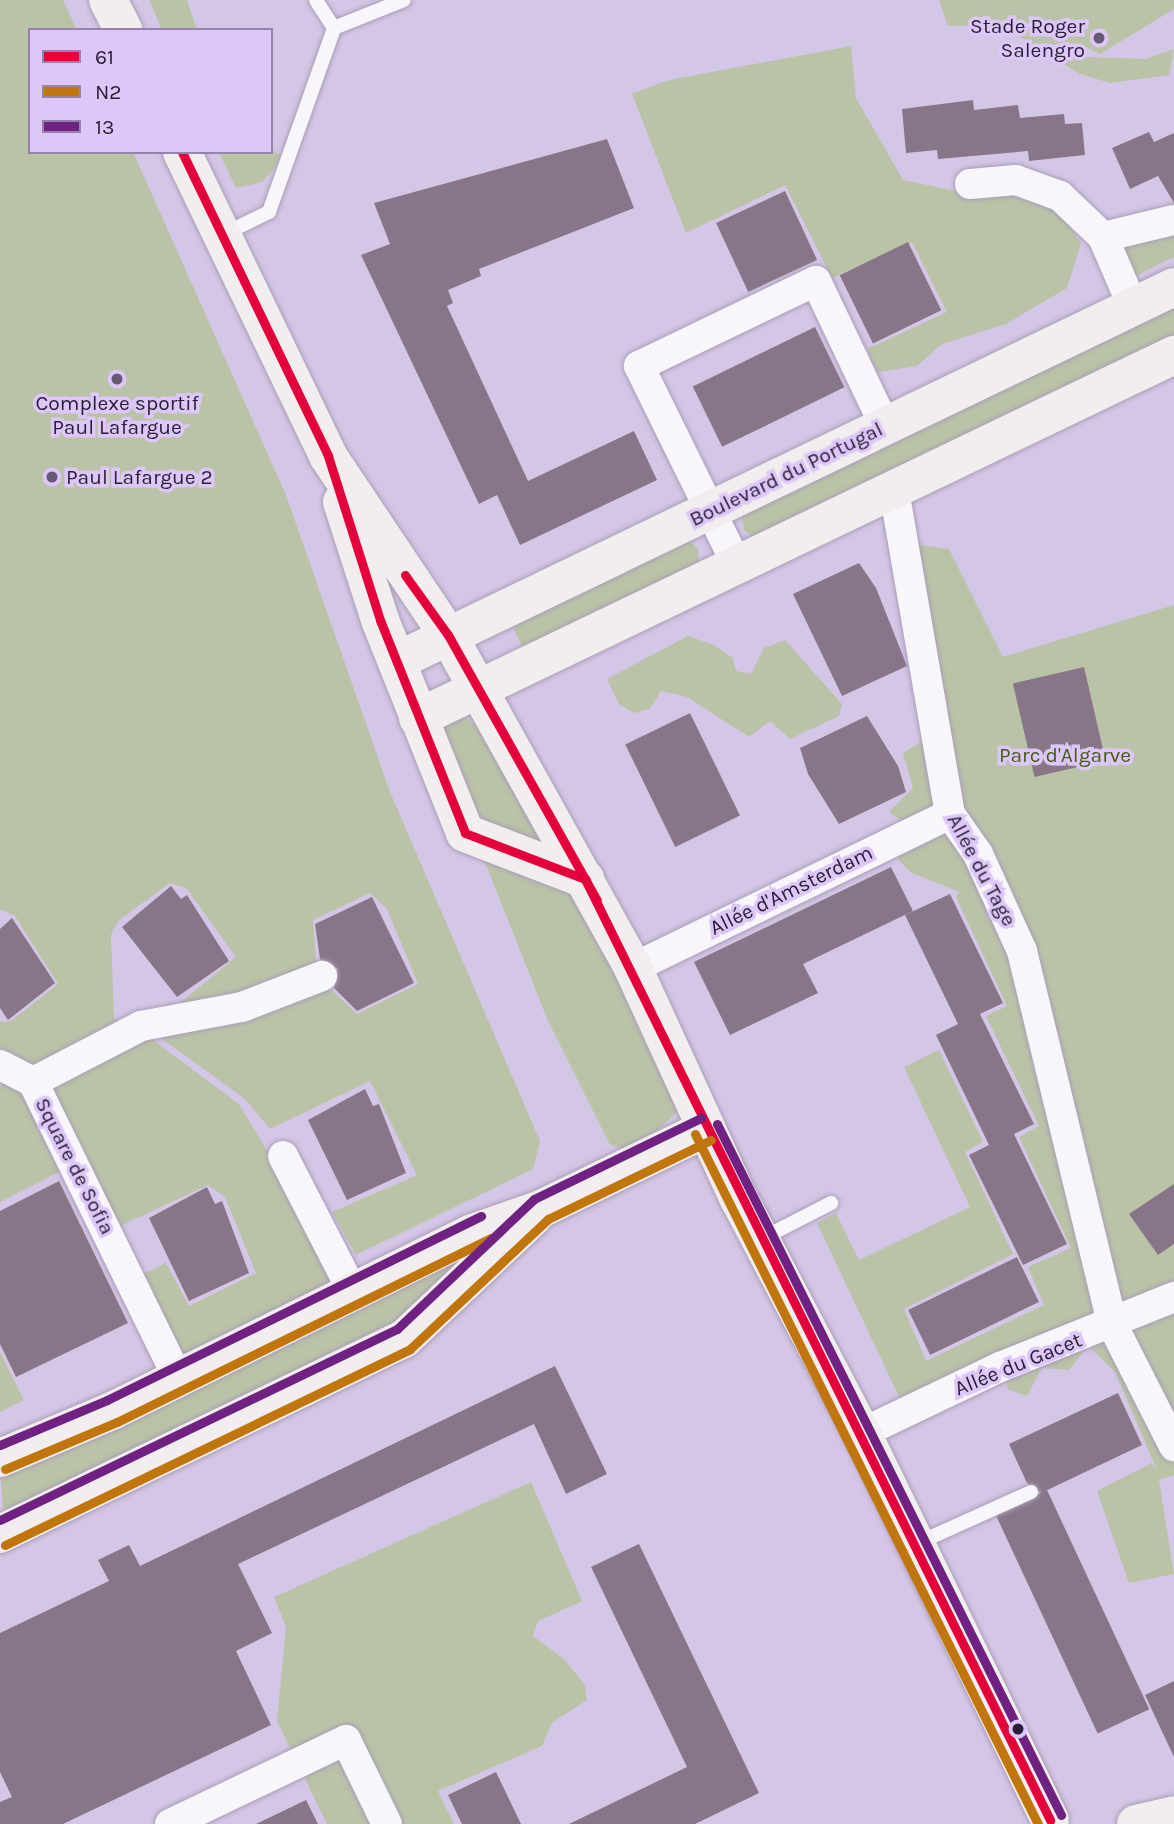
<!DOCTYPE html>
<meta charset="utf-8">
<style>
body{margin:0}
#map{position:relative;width:1174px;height:1824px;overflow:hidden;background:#d4c6e6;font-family:Karla,sans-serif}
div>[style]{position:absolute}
.green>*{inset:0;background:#bac3a7}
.building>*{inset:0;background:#887688;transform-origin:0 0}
.roads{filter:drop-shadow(0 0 2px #aa9eb7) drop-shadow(0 0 2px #aa9eb7)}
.lane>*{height:14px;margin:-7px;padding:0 7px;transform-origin:7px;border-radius:7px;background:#f9f6fb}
.street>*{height:30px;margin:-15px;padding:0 15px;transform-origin:15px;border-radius:15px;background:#f9f6fb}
.secondary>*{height:38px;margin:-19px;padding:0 19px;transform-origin:19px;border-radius:19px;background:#f2edee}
.bus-1>*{height:9px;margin:-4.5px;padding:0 4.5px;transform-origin:4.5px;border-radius:4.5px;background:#e4003a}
.bus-2>*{height:9px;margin:-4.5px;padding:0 4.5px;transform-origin:4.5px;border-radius:4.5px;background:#c0750d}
.bus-3>*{height:9px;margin:-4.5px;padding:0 4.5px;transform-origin:4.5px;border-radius:4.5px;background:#6f2282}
.dots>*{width:19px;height:19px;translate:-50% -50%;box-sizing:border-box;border:4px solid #ddc7f8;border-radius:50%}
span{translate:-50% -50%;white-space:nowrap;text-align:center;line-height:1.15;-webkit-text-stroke:7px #ddc7f8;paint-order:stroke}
.poi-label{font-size:21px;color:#291e35}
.right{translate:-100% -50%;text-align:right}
.left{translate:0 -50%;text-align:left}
.street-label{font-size:21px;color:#291e35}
.park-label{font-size:21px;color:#465c18}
.legend{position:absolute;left:28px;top:28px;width:245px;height:126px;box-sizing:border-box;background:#ddc7f8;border:2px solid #9583aa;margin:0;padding:9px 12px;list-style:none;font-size:21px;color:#291e35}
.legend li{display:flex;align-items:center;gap:14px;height:35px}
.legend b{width:35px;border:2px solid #9583aa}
</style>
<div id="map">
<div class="green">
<i style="clip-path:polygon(0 0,63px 0,77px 30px,30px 30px,30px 152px,133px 152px,286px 495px,390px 792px,540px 1141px,533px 1169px,356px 1255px,332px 1212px,417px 1175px,370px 1081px,270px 1129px,245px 1099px,151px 1031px,321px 980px,357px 1014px,418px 984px,387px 909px,370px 893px,313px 920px,317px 973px,183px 1014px,181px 1002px,236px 957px,186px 888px,170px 883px,118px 921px,111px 935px,114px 1019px,145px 1034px,239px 1104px,306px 1216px,338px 1288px,183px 1363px,138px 1276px,166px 1263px,189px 1306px,256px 1273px,225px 1197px,208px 1185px,118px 1227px,0 1061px,0 1022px,11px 1021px,58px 984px,15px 916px,0 909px)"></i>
<i style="clip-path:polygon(149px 0,187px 0,197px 30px,162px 30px)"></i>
<i style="clip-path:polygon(939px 0,1174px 0,1174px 9px,1100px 54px,1078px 43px,1087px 57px,1146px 59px,1174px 49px,1169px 75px,1110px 83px,1080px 74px,1002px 26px,948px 26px)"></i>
<i style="clip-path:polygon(851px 46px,856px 98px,903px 180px,961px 192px,1017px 190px,1053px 202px,1081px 244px,1067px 288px,1006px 324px,942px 344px,917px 366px,878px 372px,867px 349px,947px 312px,912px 242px,832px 278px,785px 185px,686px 233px,632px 94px,669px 80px)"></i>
<i style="clip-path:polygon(271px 149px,281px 156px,273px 170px,262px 182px,236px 188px,219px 152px)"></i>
<i style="clip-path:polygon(1174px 230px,1174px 257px,1134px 277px,1121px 251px,1128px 239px)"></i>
<i style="clip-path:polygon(1174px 299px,1174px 343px,757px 539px,744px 530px,741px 513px)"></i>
<i style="clip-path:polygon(687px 539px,698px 549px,699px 564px,524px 650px,509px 619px)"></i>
<i style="clip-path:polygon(914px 544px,949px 549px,1003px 657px,1174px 605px,1174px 1475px,1159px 1480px,1174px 1574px,1129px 1583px,1097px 1491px,1152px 1463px,1157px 1470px,1115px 1372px,1088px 1346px,1069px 1370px,1042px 1368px,1027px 1396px,1007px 1389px,1009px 1347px,1005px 1356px,902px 1403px,817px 1223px,836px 1213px,859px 1260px,970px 1207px,904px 1067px,939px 1050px,983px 1142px,965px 1152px,1013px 1254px,904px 1309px,926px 1361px,1044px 1305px,1028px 1267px,1071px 1248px,1019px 1137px,1039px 1126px,986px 1016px,1007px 1006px,956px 897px,959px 892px,910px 872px,898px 859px,907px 825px,889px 812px,913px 788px,903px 753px,943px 728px)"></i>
<i style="clip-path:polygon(688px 636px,714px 645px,733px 658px,736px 671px,751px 674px,764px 648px,785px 640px,842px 704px,839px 716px,790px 739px,770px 721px,749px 737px,687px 697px,661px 691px,650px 709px,634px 713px,619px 704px,607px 679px)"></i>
<i style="clip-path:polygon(463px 717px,480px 727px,589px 916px,680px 1110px,634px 1150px,610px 1145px,548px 1021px,437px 741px,439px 728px)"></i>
<i style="clip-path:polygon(8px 1076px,26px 1088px,65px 1169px,0 1202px,0 1087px)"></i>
<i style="clip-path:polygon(484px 1239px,424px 1311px,13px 1512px,3px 1508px,0 1470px)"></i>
<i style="clip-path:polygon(0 1352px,24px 1400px,0 1412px)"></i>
<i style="clip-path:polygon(531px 1482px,582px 1601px,538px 1621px,533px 1636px,564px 1659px,585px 1685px,587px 1700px,552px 1723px,542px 1746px,438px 1791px,454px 1824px,327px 1824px,277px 1721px,286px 1627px,274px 1597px)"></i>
</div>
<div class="building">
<i style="clip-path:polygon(973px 100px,974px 110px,1018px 105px,1020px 118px,1064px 114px,1065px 124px,1082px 123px,1085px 155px,1029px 161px,1028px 151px,938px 159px,937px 150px,906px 153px,902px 109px)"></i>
<i style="clip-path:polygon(1149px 132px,1154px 142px,1174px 133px,1174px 203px,1158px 176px,1130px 189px,1112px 148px)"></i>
<i style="clip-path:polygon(607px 139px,634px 208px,479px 269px,481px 276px,448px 290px,453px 303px,447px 306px,528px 481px,634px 431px,657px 480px,520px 545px,497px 495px,479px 504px,361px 255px,390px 244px,374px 203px)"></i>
<i style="left:785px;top:191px;width:76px;height:76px;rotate:65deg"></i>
<i style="left:908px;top:242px;width:76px;height:76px;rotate:64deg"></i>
<i style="left:815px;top:327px;width:67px;height:136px;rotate:64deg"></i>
<i style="clip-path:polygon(859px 563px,876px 588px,907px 666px,842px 696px,793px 594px)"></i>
<i style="left:1084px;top:667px;width:96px;height:73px;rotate:77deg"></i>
<i style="left:690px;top:713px;width:114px;height:72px;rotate:64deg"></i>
<i style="clip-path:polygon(867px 716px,898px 766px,906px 792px,839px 824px,808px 774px,800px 748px)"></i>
<i style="clip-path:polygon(891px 867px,913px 911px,803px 964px,818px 993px,730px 1035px,694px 962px)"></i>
<i style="clip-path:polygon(171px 886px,181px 899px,187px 895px,229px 961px,177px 997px,122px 927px)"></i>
<i style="clip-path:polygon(950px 894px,1003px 1003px,980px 1014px,1034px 1124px,1014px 1134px,1067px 1244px,1023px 1265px,969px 1155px,989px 1145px,936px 1035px,958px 1024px,905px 915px)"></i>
<i style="clip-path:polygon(372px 897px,414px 983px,357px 1011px,334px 988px,338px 969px,320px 959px,315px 924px)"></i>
<i style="clip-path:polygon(12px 918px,55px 983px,8px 1020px,0 1008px,0 929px)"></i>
<i style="clip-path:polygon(365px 1089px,373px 1106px,379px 1104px,406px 1173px,347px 1200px,308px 1120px)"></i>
<i style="clip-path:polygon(59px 1181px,128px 1323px,16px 1377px,0 1344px,0 1211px)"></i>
<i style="clip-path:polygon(1174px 1184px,1174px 1244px,1158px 1255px,1129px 1214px)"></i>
<i style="clip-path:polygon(207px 1187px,215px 1204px,222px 1201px,249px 1273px,189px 1301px,149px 1218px)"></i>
<i style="left:1017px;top:1257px;width:50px;height:121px;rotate:64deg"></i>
<i style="clip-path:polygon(555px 1366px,607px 1474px,566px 1494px,534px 1424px,238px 1564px,272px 1633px,236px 1651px,271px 1725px,63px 1824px,0 1824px,0 1802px,12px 1797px,0 1772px,0 1633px,109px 1581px,98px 1560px,129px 1545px,140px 1566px)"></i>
<i style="clip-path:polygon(1118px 1393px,1142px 1445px,1041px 1493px,1027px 1483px,1009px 1444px)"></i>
<i style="left:1047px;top:1490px;width:242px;height:57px;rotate:65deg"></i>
<i style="clip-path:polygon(639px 1544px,759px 1793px,695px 1824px,569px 1824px,687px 1767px,591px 1567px)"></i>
<i style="clip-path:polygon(1174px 1681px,1174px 1757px,1145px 1695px)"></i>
<i style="clip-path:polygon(496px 1772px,521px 1824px,462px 1824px,448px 1795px)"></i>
<i style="clip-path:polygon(306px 1800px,318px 1824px,256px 1824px)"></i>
</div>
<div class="roads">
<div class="lane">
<i style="left:334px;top:28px;width:75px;rotate:-21.8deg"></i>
<i style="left:224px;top:234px;width:50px;rotate:-26.1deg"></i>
<i style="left:269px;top:212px;width:195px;rotate:-70.5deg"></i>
<i style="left:334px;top:28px;width:33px;rotate:-123deg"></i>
<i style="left:761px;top:1239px;width:79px;rotate:-27.2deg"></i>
<i style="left:918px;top:1543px;width:124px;rotate:-24.3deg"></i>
</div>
<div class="street">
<i style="left:970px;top:184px;width:46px;rotate:-5deg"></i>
<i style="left:1016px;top:180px;width:47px;rotate:20deg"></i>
<i style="left:1060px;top:196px;width:59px;rotate:43.6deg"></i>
<i style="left:1103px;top:237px;width:76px;rotate:66.8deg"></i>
<i style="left:1103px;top:237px;width:73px;rotate:-13.5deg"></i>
<i style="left:894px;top:490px;width:329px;rotate:80.2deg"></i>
<i style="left:950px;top:814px;width:49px;rotate:55deg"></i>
<i style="left:978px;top:854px;width:107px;rotate:65.6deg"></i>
<i style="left:1022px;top:951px;width:386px;rotate:76.4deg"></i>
<i style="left:1113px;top:1326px;width:135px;rotate:63.1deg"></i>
<i style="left:737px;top:565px;width:222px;rotate:-116.2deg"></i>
<i style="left:639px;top:366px;width:196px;rotate:-25.7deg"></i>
<i style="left:816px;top:281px;width:161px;rotate:64.6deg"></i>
<i style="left:633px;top:968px;width:352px;rotate:-25.9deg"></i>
<i style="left:0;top:1065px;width:37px;rotate:27deg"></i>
<i style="left:283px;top:1156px;width:153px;rotate:62.8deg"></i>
<i style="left:178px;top:1378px;width:330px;rotate:-116.1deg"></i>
<i style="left:33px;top:1082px;width:122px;rotate:-27.4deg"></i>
<i style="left:141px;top:1026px;width:103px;rotate:-10.7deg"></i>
<i style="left:242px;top:1007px;width:86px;rotate:-21.2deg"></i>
<i style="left:862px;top:1433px;width:153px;rotate:-25.6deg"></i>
<i style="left:1000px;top:1367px;width:188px;rotate:-21.9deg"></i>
<i style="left:170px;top:1824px;width:195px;rotate:-25.5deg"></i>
<i style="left:346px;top:1740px;width:93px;rotate:64deg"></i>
</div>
<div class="secondary">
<i style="left:108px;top:0;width:34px;rotate:63deg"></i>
<i style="left:182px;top:152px;width:337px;rotate:64.3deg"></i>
<i style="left:328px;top:456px;width:216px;rotate:56.2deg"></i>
<i style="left:448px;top:635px;width:381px;rotate:60.9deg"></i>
<i style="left:633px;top:968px;width:254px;rotate:65.4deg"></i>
<i style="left:739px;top:1199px;width:264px;rotate:62.3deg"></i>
<i style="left:862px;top:1433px;width:430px;rotate:64.1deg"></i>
<i style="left:342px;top:502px;width:124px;rotate:72.1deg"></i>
<i style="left:380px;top:620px;width:229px;rotate:68.2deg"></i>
<i style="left:465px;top:833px;width:129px;rotate:21deg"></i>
<i style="left:397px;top:661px;width:862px;rotate:-25.7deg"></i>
<i style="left:418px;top:718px;width:839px;rotate:-25.65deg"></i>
<i style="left:0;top:1458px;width:121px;rotate:-22.8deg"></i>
<i style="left:112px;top:1411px;width:399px;rotate:-26.3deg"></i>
<i style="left:470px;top:1234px;width:75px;rotate:-19.4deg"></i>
<i style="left:541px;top:1209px;width:183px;rotate:-25.9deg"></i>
<i style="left:0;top:1534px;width:449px;rotate:-25.8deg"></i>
<i style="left:404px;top:1339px;width:179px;rotate:-43.4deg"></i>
<i style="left:1136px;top:1824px;width:39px;rotate:-13deg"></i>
</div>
</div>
<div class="bus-1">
<i style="left:182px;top:152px;width:337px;rotate:64.3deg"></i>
<i style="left:328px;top:456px;width:172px;rotate:72.4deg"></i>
<i style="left:380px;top:620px;width:229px;rotate:68.2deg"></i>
<i style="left:465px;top:833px;width:129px;rotate:21deg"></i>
<i style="left:585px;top:879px;width:1050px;rotate:63.7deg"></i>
<i style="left:405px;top:575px;width:74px;rotate:54.4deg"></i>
<i style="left:448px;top:635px;width:304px;rotate:60.7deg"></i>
</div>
<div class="bus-2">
<i style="left:695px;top:1134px;width:771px;rotate:63.57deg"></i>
<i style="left:5px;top:1469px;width:121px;rotate:-22.8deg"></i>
<i style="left:117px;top:1422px;width:417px;rotate:-26.2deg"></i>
<i style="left:5px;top:1545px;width:450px;rotate:-25.8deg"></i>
<i style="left:410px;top:1349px;width:190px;rotate:-43.3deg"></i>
<i style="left:548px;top:1219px;width:181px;rotate:-25.9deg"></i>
</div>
<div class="bus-3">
<i style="left:717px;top:1124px;width:772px;rotate:63.53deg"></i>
<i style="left:0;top:1445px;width:116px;rotate:-22.8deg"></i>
<i style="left:107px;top:1400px;width:417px;rotate:-26.2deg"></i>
<i style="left:0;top:1520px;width:441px;rotate:-25.7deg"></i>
<i style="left:397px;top:1329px;width:189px;rotate:-43.5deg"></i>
<i style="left:534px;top:1199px;width:186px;rotate:-25.9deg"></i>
</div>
<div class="dots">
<i style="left:1099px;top:38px;background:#655973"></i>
<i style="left:117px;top:379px;background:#655973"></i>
<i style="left:52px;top:477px;background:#655973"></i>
<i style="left:1018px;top:1729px;background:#291e35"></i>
</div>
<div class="poi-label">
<span class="right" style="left:1085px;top:38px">Stade Roger<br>Salengro</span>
<span style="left:117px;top:415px">Complexe sportif<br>Paul Lafargue</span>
<span class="left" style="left:66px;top:477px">Paul Lafargue 2</span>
</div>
<div class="street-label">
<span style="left:786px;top:474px;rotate:-26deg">Boulevard du Portugal</span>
<span style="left:982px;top:870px;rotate:62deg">Allée du Tage</span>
<span style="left:791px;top:890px;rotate:-26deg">Allée d'Amsterdam</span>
<span style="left:75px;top:1166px;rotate:63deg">Square de Sofia</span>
<span style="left:1018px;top:1364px;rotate:-22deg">Allée du Gacet</span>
</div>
<div class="park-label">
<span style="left:1065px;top:755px">Parc d'Algarve</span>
</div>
<ul class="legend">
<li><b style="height:9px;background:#e4003a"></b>61</li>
<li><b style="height:9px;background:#c0750d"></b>N2</li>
<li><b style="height:9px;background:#6f2282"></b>13</li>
</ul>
</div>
